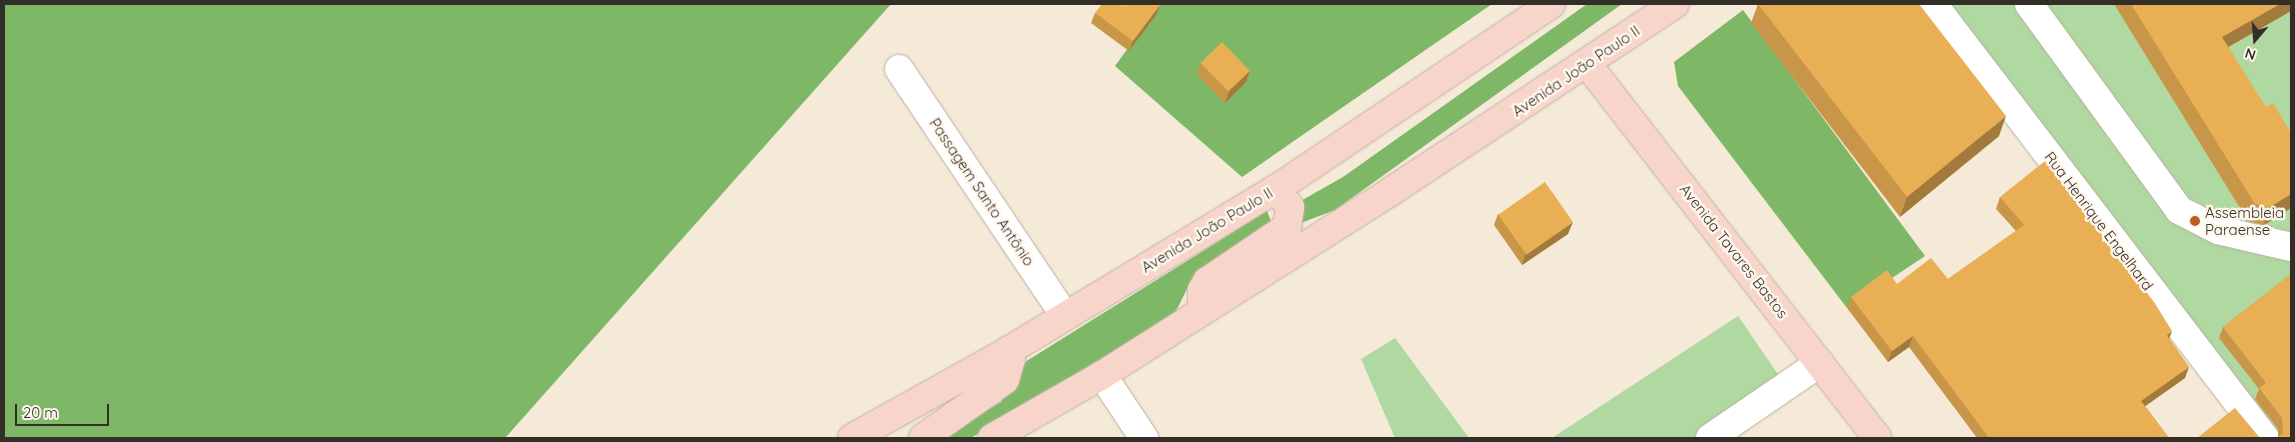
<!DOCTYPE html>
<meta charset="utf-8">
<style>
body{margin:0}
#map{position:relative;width:2295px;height:442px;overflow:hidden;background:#f5e9d8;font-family:Quicksand,sans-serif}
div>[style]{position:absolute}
.green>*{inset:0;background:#b0d8a1}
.forest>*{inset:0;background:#7eb867}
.roads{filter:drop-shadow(0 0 1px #bdb1a1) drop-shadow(0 0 1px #bdb1a1)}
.minor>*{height:28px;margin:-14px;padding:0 14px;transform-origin:14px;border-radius:14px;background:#fff}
.major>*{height:28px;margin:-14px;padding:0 14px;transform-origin:14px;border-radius:14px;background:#f7d5cb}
.wall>*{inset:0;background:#c89649}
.shaded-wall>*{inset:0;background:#a27a3c}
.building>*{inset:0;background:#e8af55;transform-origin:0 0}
.dots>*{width:14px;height:14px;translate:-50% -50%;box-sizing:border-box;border:2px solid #fff7ed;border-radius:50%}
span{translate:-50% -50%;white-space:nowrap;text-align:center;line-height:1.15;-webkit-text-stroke:5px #fff7ed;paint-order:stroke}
.street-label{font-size:15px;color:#332f28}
.poi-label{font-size:15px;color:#332f28}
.left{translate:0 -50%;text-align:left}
.frame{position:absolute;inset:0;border:5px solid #332f28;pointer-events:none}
.north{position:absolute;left:2230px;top:15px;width:50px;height:50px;-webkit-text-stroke:4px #fff7ed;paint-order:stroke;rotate:198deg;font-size:14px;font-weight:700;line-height:20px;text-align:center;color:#332f28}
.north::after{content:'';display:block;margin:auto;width:18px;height:22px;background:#332f28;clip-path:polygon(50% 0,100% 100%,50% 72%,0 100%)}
.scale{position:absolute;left:15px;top:404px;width:94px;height:22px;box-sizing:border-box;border:2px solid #332f28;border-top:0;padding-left:6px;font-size:15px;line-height:18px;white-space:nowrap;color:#332f28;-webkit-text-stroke:4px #fff7ed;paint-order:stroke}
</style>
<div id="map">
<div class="green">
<i style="clip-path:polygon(1932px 4px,2291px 4px,2291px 438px,2265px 438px)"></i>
<i style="clip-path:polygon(1738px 316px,1786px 386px,1710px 438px,1552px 438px)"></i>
<i style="clip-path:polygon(1395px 338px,1469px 438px,1395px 438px,1361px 359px)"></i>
</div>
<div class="forest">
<i style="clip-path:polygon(4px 4px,891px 4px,505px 438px,4px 438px)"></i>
<i style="clip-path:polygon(1160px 4px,1492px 4px,1242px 177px,1115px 66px)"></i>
<i style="clip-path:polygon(1587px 4px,1622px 4px,1335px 210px,1293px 226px,1297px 203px,1343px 177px)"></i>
<i style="clip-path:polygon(1743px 10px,1925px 256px,1847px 308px,1678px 86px,1674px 62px)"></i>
<i style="clip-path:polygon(1267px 211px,1273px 226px,1191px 281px,1174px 315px,971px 438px,939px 438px,1001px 402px,1025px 362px)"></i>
</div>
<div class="roads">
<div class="minor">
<i style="left:1933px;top:4px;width:546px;rotate:52.58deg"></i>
<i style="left:2029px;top:4px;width:255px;rotate:53.9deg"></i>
<i style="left:2179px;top:210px;width:44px;rotate:27.1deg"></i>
<i style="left:2218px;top:230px;width:75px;rotate:13.1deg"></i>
<i style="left:899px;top:69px;width:296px;rotate:56.1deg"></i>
<i style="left:1102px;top:375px;width:76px;rotate:56.3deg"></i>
<i style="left:1710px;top:438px;width:133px;rotate:-34.3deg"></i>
</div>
<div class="major">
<i style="left:1588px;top:65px;width:472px;rotate:52.2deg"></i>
<i style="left:1202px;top:309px;width:19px;rotate:-90deg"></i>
<i style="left:1202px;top:290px;width:10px;rotate:-61deg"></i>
<i style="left:1207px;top:281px;width:97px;rotate:-34deg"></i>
<i style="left:1287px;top:227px;width:20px;rotate:-81deg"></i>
<i style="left:1290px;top:207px;width:23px;rotate:-128deg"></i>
<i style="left:852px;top:438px;width:179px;rotate:-29.1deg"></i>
<i style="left:1008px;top:351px;width:313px;rotate:-31.2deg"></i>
<i style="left:1276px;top:189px;width:331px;rotate:-33.9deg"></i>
<i style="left:923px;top:438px;width:100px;rotate:-35.3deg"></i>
<i style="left:1005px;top:380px;width:22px;rotate:-74deg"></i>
<i style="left:1011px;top:359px;width:9px;rotate:-111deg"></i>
<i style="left:992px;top:438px;width:127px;rotate:-29.8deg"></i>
<i style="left:1102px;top:375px;width:341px;rotate:-32.4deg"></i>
<i style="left:1390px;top:192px;width:341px;rotate:-33.4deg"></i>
</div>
</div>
<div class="wall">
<i style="clip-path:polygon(1758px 4px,1999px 136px,1900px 217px,1751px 23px)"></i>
<i style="clip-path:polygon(2114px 4px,2291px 4px,2291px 11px,2228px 47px,2291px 208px,2264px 225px,2248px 221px)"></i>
<i style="clip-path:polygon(1126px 6px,1156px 15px,1129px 51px,1091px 23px,1095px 13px)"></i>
<i style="clip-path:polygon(1201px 63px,1250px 71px,1246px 82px,1225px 103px,1197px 75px)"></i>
<i style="clip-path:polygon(2000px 197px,2169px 339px,2185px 378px,2145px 406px,2169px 438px,1977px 438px,1909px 347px,1888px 362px,1847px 308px,1851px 297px,1897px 284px,1948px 279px,2016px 231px,1996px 209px)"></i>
<i style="clip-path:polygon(1498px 214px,1568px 234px,1522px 265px,1494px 225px)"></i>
<i style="clip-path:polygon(2291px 274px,2291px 438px,2278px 437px,2278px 429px,2255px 399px,2259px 389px,2219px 338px,2223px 327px)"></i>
</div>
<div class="shaded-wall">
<i style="clip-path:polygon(2280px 4px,2291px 4px,2291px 11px,2216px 54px,2222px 37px)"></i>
<i style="clip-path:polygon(1160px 5px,1156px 15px,1129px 51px,1133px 41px)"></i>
<i style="clip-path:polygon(1250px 71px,1246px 82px,1225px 103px,1229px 91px)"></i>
<i style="clip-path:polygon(2006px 116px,1999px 136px,1900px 217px,1907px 197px)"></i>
<i style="clip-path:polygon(2291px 194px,2291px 208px,2264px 225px,2270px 207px)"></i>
<i style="clip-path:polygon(1573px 222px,1568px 234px,1522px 265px,1526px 253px)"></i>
<i style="clip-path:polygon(2172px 331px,2168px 342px,2167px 335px)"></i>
<i style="clip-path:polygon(1913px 336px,1909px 347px,1888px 362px,1892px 351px)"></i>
<i style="clip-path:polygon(2189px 367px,2185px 378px,2137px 412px,2141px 401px)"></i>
</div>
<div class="building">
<i style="clip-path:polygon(1102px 4px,1123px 4px,1126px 6px,1127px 4px,1159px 4px,1160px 5px,1133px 41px,1095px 13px)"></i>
<i style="clip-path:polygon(1758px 4px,1919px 4px,2006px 116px,1907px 197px)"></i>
<i style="clip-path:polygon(2131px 4px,2280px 4px,2222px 37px,2266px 107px,2273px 103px,2291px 133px,2291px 194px,2270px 207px,2255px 204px)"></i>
<i style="left:1222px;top:42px;width:40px;height:30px;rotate:46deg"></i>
<i style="clip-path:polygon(2045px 161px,2154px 302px,2172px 331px,2167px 335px,2189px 367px,2141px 401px,2169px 438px,1989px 438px,1913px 336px,1892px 351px,1851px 297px,1887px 270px,1897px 284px,1931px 258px,1948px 279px,2024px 225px,2000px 197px)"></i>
<i style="left:1545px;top:182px;width:49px;height:57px;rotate:55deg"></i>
<i style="clip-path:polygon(2291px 274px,2291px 438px,2277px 438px,2283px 433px,2282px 418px,2259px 388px,2266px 383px,2223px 327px)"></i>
<i style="clip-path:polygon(2235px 408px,2260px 438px,2197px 438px)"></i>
</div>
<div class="dots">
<i style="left:2195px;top:221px;background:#bd5c1c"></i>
</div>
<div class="street-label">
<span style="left:1576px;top:71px;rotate:-34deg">Avenida João Paulo II</span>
<span style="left:982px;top:192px;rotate:56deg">Passagem Santo Antônio</span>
<span style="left:2099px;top:221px;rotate:53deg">Rua Henrique Engelhard</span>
<span style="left:1207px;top:230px;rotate:-31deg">Avenida João Paulo II</span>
<span style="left:1734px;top:251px;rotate:52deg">Avenida Tavares Bastos</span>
</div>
<div class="poi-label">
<span class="left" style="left:2205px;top:221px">Assembleia<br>Paraense</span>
</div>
<div class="frame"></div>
<div class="north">N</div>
<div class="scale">20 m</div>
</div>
